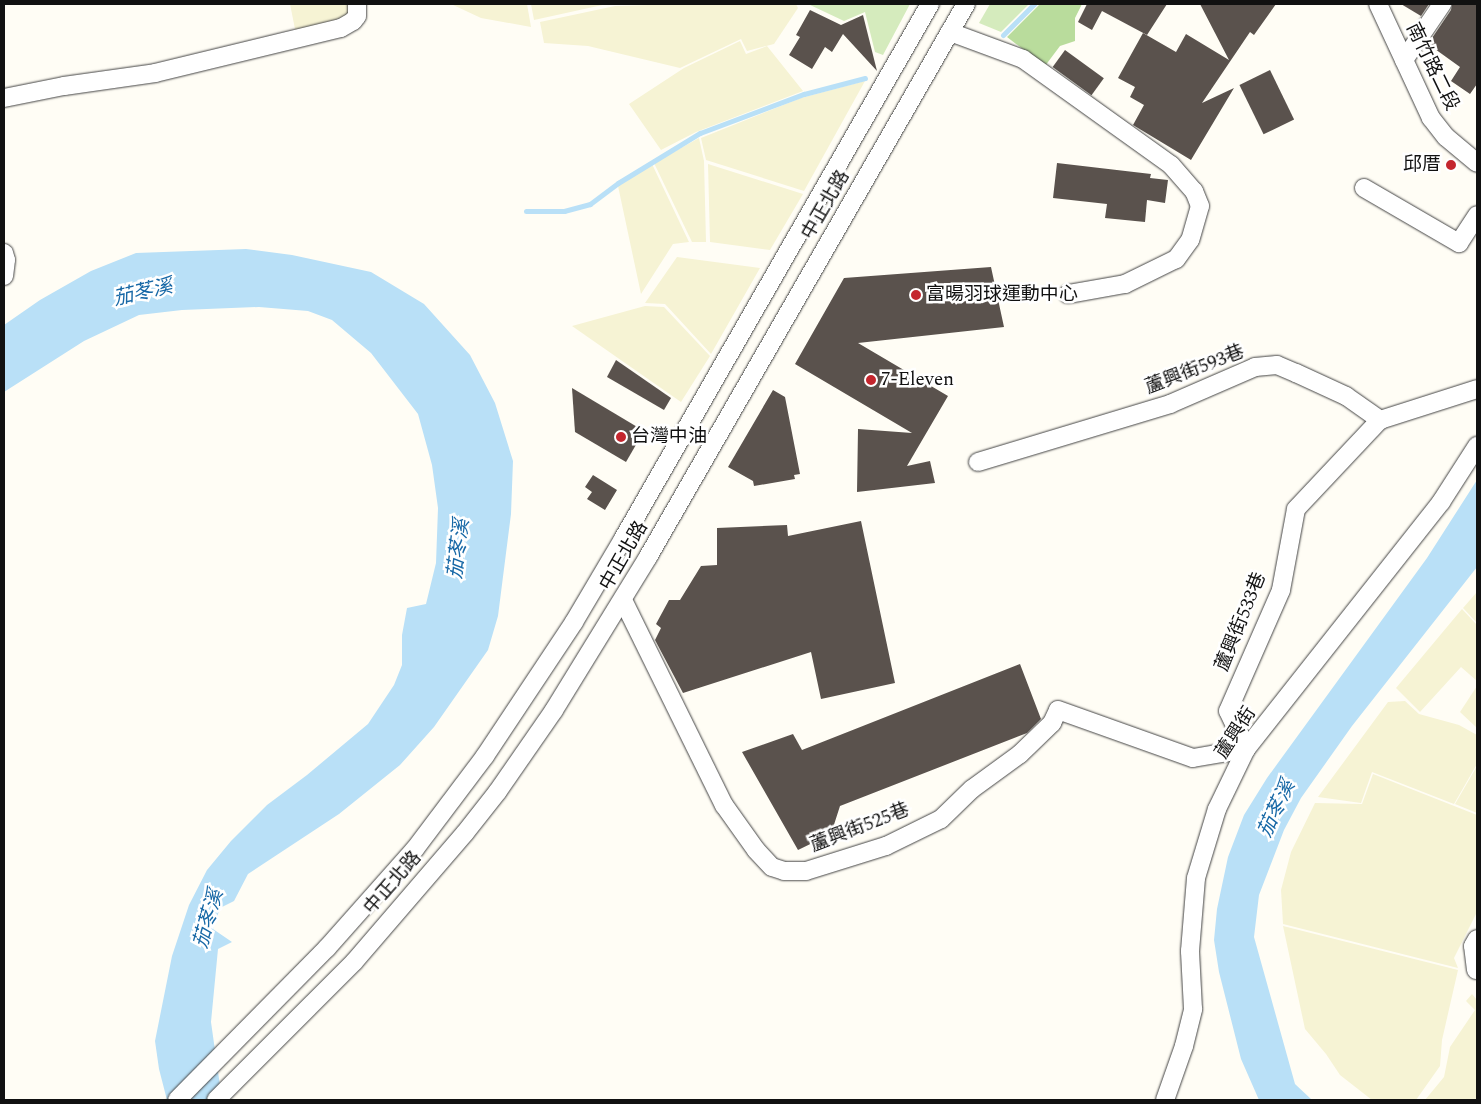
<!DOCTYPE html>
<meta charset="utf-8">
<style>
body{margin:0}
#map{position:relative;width:1481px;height:1104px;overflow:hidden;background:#fffdf5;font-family:Spectral,"Noto Sans TC",serif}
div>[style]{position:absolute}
.farmland>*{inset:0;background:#f6f3d4}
.green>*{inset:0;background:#d5ebbd}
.forest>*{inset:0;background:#b9dc9c}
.water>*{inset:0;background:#b9e0f7}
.stream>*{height:5px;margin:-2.5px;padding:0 2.5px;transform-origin:2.5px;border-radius:2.5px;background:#b9e0f7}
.building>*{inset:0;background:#5a524d;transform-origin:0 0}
.roads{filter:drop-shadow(0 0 1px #444) drop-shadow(0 0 1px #444)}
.minor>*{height:18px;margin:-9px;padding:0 9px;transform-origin:9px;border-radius:9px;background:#fff}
.dots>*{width:14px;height:14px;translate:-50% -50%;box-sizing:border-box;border:2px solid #fff;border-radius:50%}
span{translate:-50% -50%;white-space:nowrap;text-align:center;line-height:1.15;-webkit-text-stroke:5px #fff;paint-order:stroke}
.street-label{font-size:19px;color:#111}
.poi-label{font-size:19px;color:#111}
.right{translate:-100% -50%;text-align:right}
.left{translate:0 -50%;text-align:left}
.water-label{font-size:20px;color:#1768a6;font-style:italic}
.frame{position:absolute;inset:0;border:5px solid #111;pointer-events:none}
</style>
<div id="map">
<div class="farmland">
<i style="clip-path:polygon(290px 4px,354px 4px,344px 21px,296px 34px)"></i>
<i style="clip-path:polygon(451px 4px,527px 4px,531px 27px,481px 18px)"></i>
<i style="clip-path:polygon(531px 4px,607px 4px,534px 20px)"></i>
<i style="clip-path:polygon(682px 4px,796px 4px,798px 8px,774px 44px,747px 51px,741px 39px,680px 68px,588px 46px,544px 43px,540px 22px,615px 6px)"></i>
<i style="clip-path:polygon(740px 41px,746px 54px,767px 46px,803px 91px,696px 132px,661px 150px,629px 104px,684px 68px)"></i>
<i style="clip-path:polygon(865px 81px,804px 191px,706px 160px,701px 138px,801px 98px)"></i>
<i style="clip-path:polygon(699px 138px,704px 161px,706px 242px,692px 242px,654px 163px)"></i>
<i style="clip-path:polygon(652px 164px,689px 242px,673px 244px,641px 294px,618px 186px)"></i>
<i style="clip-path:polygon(708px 164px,803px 194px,770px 250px,710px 242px)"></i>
<i style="clip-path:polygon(677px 257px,760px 268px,711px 354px,665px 304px,645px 303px)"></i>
<i style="clip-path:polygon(645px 306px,664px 307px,710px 356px,681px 402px,572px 326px)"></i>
<i style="clip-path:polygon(1477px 592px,1477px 623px,1463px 608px)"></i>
<i style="clip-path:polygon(1462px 609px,1477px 625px,1477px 681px,1461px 667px,1420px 712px,1396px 688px)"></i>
<i style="clip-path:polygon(1477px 686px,1477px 728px,1460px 712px)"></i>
<i style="clip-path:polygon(1405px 701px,1419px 714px,1459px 725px,1477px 735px,1477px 764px,1454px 804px,1372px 772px,1361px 803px,1318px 797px,1388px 702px)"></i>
<i style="clip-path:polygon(1477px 766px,1477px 813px,1455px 804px)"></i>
<i style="clip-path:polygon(1373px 774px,1477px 815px,1477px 912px,1454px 958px,1458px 968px,1283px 924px,1281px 890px,1291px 852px,1315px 803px,1362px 804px)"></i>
<i style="clip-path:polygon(1283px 926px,1458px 970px,1442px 1040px,1440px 1066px,1416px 1100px,1372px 1100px,1340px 1075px,1326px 1054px,1305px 1029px)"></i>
<i style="clip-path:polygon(1472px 994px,1477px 1000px,1477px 1100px,1425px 1100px,1444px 1077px,1450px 1047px,1475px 1010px,1466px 1001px)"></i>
</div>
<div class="green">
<i style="clip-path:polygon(808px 4px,910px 4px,883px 55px,875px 52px,865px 12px,844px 21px)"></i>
<i style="clip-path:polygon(990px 4px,1029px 4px,1001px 32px,979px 23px)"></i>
</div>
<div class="forest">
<i style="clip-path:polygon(1040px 4px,1082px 4px,1075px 18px,1075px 41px,1060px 46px,1045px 66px,1007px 37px)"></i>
</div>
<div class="water">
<i style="clip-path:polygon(246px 249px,292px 255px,371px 272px,424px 304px,470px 355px,495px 403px,513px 461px,511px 514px,498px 616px,488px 650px,434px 727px,400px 765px,339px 814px,248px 874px,234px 901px,220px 908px,213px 929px,232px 942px,218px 949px,211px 1022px,222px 1100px,167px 1100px,159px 1069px,155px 1041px,172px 956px,189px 905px,207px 870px,231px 841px,267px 805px,307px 775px,368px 724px,394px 685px,402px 665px,402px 635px,407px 608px,426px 604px,436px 563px,438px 508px,432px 465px,418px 414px,371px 353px,332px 320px,308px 311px,259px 307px,182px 310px,139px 315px,84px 341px,4px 392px,4px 325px,40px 300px,91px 271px,136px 253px)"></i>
<i style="clip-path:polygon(1477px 480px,1477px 567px,1352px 726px,1301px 798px,1284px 830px,1259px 895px,1254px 937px,1295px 1084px,1312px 1100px,1259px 1100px,1241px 1059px,1219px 972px,1214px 940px,1217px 909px,1228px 857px,1244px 815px,1267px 778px,1427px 558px)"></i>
</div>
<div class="stream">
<i style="left:1003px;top:35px;width:44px;rotate:-45deg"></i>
<i style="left:526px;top:211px;width:38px"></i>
<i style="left:564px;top:211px;width:27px;rotate:-15deg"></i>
<i style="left:590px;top:204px;width:35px;rotate:-37deg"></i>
<i style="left:618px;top:183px;width:96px;rotate:-31.4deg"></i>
<i style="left:700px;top:133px;width:111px;rotate:-20.6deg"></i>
<i style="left:804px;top:94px;width:63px;rotate:-14.7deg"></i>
</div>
<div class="building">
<i style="clip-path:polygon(1087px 4px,1167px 4px,1147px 35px,1102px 11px,1092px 30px,1078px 22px)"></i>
<i style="clip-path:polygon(1200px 4px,1276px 4px,1254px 35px,1250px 32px,1202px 103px,1234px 88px,1191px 160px,1133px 125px,1144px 105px,1130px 97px,1135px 87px,1118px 78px,1143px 33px,1176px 52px,1186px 34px,1229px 60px)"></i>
<i style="clip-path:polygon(1401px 4px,1429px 4px,1421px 16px)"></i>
<i style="clip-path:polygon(1452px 4px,1477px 4px,1477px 84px,1470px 94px,1451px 81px,1460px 67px,1428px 44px,1451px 10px)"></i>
<i style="clip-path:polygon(810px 10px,841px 25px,863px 15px,877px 71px,843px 34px,832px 52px,825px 47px,812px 69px,789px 55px,800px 37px,796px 35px)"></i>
<i style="left:1065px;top:50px;width:48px;height:21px;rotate:36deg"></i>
<i style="left:1270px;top:70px;width:55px;height:34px;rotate:64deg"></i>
<i style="clip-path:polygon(1057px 163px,1151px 174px,1150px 178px,1168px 180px,1165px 203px,1147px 200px,1145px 222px,1105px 218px,1107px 204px,1053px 198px)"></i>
<i style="clip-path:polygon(991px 267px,1004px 327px,858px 343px,948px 396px,907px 466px,930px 461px,935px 483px,857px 492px,858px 429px,912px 433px,795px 364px,844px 278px)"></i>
<i style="clip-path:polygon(616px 360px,671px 398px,664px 410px,607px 377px)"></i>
<i style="clip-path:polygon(572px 388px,644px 431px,626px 462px,575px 432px)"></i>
<i style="clip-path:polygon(773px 390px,785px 397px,800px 474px,794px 475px,795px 479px,754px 486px,753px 481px,728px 467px)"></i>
<i style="clip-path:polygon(593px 475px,617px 490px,605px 510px,587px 499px,592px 492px,585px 487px)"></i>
<i style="clip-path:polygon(861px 521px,895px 683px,821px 699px,811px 652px,683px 693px,655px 640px,661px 628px,656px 624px,669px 600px,680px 600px,701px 566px,717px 565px,717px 528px,787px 525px,788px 536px)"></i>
<i style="clip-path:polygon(1020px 664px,1041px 719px,1027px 733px,840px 806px,831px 834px,798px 850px,742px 752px,793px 734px,802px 750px)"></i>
</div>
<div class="roads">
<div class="minor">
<i style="left:1378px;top:4px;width:126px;rotate:65.1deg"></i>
<i style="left:1431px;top:118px;width:24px;rotate:52deg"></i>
<i style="left:1446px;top:137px;width:40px;rotate:40deg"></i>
<i style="left:950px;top:32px;width:78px;rotate:20.3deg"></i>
<i style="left:1023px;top:59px;width:182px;rotate:35.6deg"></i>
<i style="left:1171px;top:165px;width:35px;rotate:49deg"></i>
<i style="left:1194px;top:191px;width:16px;rotate:68deg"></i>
<i style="left:1200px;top:206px;width:35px;rotate:106deg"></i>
<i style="left:1190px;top:240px;width:24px;rotate:126deg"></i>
<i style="left:1176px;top:259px;width:57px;rotate:153.9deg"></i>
<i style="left:1125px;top:284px;width:58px;rotate:170deg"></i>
<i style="left:1404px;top:60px;width:68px;rotate:-55.8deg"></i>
<i style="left:4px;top:98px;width:61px;rotate:-11.3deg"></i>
<i style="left:64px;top:86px;width:92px;rotate:-8.1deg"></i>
<i style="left:155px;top:73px;width:191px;rotate:-13.6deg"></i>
<i style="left:341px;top:28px;width:14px;rotate:-30deg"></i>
<i style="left:353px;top:21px;width:6px;rotate:-51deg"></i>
<i style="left:357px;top:16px;width:12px;rotate:-90deg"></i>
<i style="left:1364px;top:188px;width:110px;rotate:30.1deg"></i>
<i style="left:1459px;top:243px;width:33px;rotate:-57deg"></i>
<i style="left:4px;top:253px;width:7px;rotate:74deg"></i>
<i style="left:6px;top:260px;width:16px;rotate:97deg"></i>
<i style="left:978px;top:462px;width:201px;rotate:-16.8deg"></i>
<i style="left:1170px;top:404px;width:93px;rotate:-23.5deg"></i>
<i style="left:1255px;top:367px;width:22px;rotate:-5deg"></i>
<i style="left:1277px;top:365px;width:21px;rotate:23deg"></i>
<i style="left:1296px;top:373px;width:55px;rotate:24.7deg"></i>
<i style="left:1346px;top:396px;width:42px;rotate:35.2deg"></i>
<i style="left:623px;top:600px;width:229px;rotate:63.8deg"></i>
<i style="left:724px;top:805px;width:55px;rotate:54.6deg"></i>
<i style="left:756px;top:850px;width:23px;rotate:47deg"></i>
<i style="left:772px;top:867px;width:13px;rotate:18deg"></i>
<i style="left:784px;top:871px;width:22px"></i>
<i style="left:806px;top:871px;width:84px;rotate:-17.4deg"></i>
<i style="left:886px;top:846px;width:61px;rotate:-26.1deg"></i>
<i style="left:941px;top:819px;width:43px;rotate:-44.1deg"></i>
<i style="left:972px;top:789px;width:59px;rotate:-36.1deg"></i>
<i style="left:1020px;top:754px;width:45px;rotate:-44.1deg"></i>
<i style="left:1052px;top:723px;width:14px;rotate:-65deg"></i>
<i style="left:1058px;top:710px;width:143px;rotate:19.6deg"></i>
<i style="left:1193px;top:758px;width:54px;rotate:-9.6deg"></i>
<i style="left:1246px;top:749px;width:42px;rotate:-115.3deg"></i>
<i style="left:1228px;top:711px;width:132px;rotate:-66.3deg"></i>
<i style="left:1281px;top:590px;width:82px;rotate:-79.5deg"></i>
<i style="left:1296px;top:509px;width:122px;rotate:-46.7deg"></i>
<i style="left:1380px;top:420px;width:102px;rotate:-17.7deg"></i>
<i style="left:1476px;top:970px;width:24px;rotate:-97deg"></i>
<i style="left:1473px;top:946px;width:8px;rotate:-60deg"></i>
<i style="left:177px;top:1100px;width:214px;rotate:-45.4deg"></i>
<i style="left:327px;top:948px;width:132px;rotate:-48.4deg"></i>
<i style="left:415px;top:849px;width:116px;rotate:-53deg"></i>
<i style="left:485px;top:756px;width:161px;rotate:-56.4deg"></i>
<i style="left:574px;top:622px;width:96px;rotate:-59.4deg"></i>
<i style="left:623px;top:539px;width:617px;rotate:-60.15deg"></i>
<i style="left:216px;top:1100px;width:195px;rotate:-45deg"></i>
<i style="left:354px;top:962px;width:170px;rotate:-49.3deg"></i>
<i style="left:465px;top:833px;width:53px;rotate:-51.8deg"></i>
<i style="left:498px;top:791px;width:98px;rotate:-55.3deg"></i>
<i style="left:554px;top:710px;width:180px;rotate:-58.4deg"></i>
<i style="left:648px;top:557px;width:638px;rotate:-60.1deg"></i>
<i style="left:1165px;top:1100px;width:57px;rotate:-70.6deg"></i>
<i style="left:1184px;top:1046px;width:38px;rotate:-76deg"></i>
<i style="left:1193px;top:1009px;width:58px;rotate:-93deg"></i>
<i style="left:1190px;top:951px;width:73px;rotate:-85.3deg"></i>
<i style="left:1196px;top:878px;width:72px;rotate:-73.1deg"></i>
<i style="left:1217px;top:809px;width:67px;rotate:-64.2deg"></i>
<i style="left:1246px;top:749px;width:315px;rotate:-51.7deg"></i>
<i style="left:1441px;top:502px;width:67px;rotate:-57.3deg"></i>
</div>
</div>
<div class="dots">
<i style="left:1451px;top:165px;background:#c4262e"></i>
<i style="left:916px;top:295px;background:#c4262e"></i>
<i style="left:871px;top:380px;background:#c4262e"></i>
<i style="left:621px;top:437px;background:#c4262e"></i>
</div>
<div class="street-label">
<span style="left:1432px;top:67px;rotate:64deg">南竹路二段</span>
<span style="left:826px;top:205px;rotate:-60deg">中正北路</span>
<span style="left:1195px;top:370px;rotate:-21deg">蘆興街593巷</span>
<span style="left:624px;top:556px;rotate:-60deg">中正北路</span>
<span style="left:1241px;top:622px;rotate:-68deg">蘆興街533巷</span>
<span style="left:1236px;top:733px;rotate:-57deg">蘆興街</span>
<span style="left:860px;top:828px;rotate:-21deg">蘆興街525巷</span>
<span style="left:393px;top:883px;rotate:-49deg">中正北路</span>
</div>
<div class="poi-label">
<span class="right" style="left:1441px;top:165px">邱厝</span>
<span class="left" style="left:926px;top:295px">富暘羽球運動中心</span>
<span class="left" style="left:881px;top:380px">7-Eleven</span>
<span class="left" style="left:631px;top:437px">台灣中油</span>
</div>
<div class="water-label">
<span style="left:143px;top:293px;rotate:-13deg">茄苳溪</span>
<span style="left:459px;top:549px;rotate:-83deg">茄苳溪</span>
<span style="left:1277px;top:809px;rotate:-65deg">茄苳溪</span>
<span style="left:209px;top:919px;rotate:-74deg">茄苳溪</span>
</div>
<div class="frame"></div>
</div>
